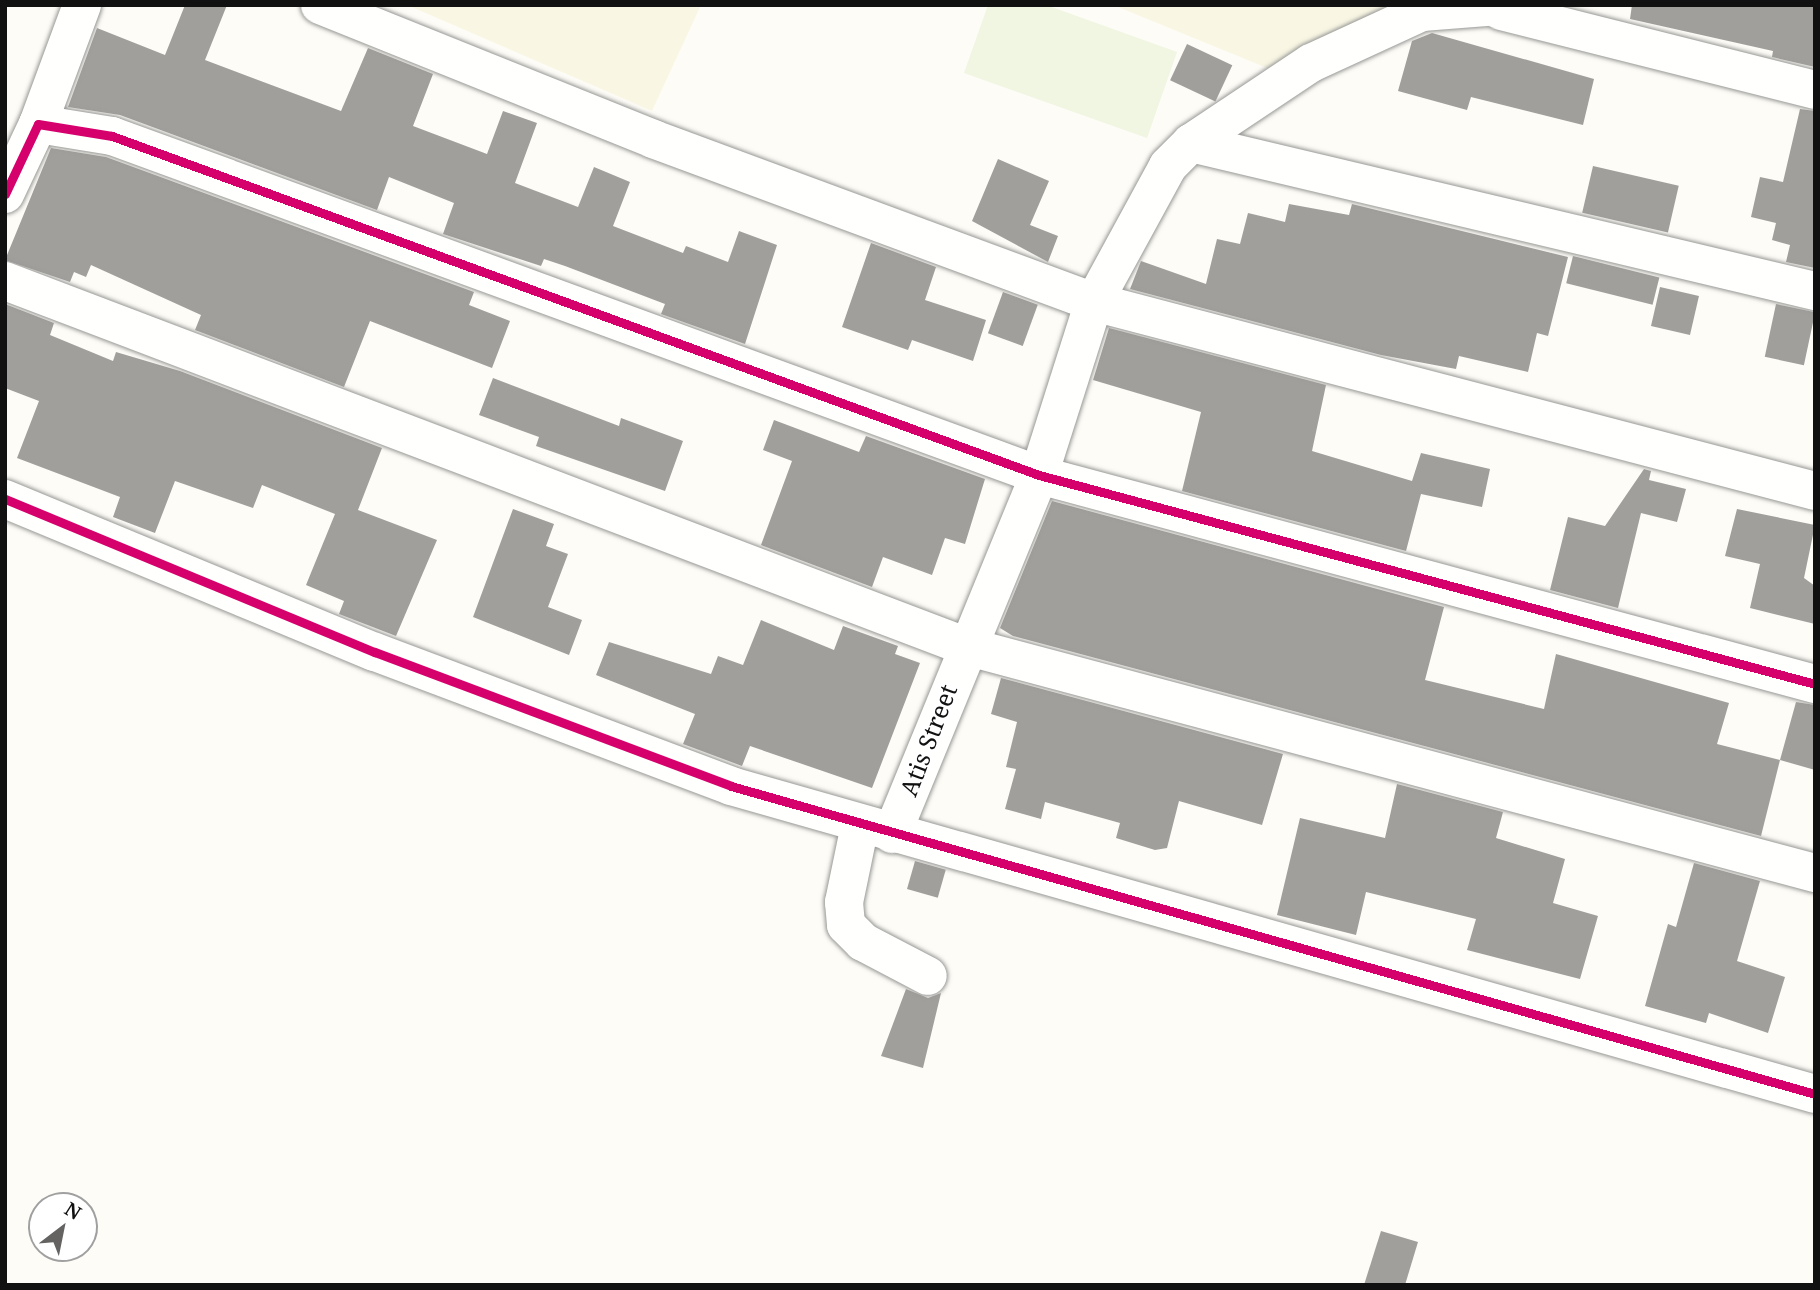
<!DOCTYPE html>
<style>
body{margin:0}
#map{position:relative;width:1820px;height:1290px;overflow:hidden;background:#fdfcf7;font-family:"Noto Serif",serif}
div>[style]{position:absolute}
.farmland>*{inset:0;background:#f9f7e4}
.pitch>*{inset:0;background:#f0f6e1}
.building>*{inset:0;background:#a19f9c;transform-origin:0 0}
.roads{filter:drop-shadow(0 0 2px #979795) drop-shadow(0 0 2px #979795)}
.minor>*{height:38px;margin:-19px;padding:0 19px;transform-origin:19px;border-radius:19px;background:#fffffe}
.cycleway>*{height:9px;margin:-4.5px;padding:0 4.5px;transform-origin:4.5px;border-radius:4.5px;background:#d6006c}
span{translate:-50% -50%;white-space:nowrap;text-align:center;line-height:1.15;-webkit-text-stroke:7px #fff;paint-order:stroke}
.street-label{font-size:24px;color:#111}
.frame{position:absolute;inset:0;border:7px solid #111;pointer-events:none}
.north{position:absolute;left:28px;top:1192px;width:70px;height:70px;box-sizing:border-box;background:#fff;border:2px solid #a0a0a0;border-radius:50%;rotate:32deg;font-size:19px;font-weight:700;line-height:28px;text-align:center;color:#111}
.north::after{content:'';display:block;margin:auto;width:24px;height:32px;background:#646362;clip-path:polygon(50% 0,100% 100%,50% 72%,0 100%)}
</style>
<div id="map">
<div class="farmland">
<i style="clip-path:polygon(407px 5px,701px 5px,652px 111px)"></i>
<i style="clip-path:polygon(1113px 5px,1395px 5px,1272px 70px)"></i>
</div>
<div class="pitch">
<i style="clip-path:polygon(988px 5px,1046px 5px,1177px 52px,1147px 138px,964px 73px)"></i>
</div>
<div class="building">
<i style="clip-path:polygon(185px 5px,227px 5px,205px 60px,341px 111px,368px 48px,433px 74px,413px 126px,487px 154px,503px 111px,537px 123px,515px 183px,578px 207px,594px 167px,630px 182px,613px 226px,683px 253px,686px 246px,728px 262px,739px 231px,777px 245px,745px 344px,661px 314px,665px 304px,565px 266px,544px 259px,541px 266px,443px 234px,454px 203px,389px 177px,377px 210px,120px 115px,68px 107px,97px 28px,165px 55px)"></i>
<i style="clip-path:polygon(1632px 5px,1815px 5px,1815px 67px,1772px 57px,1773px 51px,1630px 19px)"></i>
<i style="clip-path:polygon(1432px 33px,1594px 79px,1583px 125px,1471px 97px,1467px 110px,1398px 91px,1412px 41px)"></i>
<i style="left:1187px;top:44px;width:50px;height:40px;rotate:25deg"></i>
<i style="clip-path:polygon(1800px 109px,1815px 111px,1815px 268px,1786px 262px,1790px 245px,1772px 240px,1776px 223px,1751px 217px,1760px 177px,1783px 182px)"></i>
<i style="clip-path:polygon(51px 148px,106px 157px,474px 292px,469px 305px,510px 321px,492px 368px,370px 321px,344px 387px,195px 330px,201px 315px,91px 265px,86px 277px,74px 272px,70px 282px,5px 260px)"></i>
<i style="clip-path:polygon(998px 159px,1049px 181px,1030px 225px,1058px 236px,1048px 262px,972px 221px)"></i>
<i style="left:1593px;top:166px;width:88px;height:48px;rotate:13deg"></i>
<i style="clip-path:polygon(1289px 204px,1349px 215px,1352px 204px,1568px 257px,1548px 336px,1537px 333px,1528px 372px,1459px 356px,1456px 369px,1381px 355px,1130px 289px,1141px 261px,1206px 284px,1217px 239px,1240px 244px,1248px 213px,1285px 222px)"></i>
<i style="clip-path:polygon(871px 243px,936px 267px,925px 300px,986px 320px,973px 361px,912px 340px,908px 350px,842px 327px)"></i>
<i style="left:1573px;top:256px;width:89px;height:28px;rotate:14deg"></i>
<i style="left:1660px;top:287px;width:40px;height:40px;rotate:13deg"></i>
<i style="left:1003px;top:292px;width:37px;height:44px;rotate:20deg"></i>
<i style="clip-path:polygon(5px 304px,54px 323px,50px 335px,113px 361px,116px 352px,180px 371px,382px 448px,358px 510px,437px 540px,396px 636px,339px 614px,344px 601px,306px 585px,335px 514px,262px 485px,253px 508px,175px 481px,155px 533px,113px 517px,120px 497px,17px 458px,39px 401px,5px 388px)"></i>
<i style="left:1776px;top:304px;width:40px;height:54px;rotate:12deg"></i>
<i style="clip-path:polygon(1109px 328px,1326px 385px,1312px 451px,1412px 481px,1421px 453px,1490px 469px,1482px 507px,1421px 494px,1406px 551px,1182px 491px,1201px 412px,1093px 380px)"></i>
<i style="clip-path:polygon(493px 378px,619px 426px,621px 418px,683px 441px,665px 491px,536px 446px,539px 437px,479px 415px)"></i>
<i style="clip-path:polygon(774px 420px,859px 452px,866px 436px,985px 479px,965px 544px,945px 538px,932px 575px,883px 557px,872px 587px,761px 545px,792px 461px,763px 450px)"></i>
<i style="clip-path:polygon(1644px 469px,1651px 471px,1649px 480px,1686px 489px,1677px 522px,1641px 513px,1618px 608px,1550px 590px,1568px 517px,1605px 526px)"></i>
<i style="clip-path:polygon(1052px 501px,1444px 607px,1425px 680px,1544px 709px,1556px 654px,1729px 703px,1717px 744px,1780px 760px,1761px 836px,1013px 636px,1000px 628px)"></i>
<i style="clip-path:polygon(513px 509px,554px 524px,546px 546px,568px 554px,548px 607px,582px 620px,569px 655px,473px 617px)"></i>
<i style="clip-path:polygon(1737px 509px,1815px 525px,1804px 578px,1815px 586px,1815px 624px,1750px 608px,1760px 564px,1725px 556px)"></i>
<i style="clip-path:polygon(761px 620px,834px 650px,843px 626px,898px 646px,895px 654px,920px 663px,872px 788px,750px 746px,742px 766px,683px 744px,695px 714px,596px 675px,609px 642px,711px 674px,718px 656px,743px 665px)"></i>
<i style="clip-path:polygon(1001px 678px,1283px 754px,1262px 825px,1179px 801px,1167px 848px,1155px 850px,1116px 838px,1120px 823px,1045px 802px,1041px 819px,1005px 809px,1016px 769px,1006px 767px,1017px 722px,991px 714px)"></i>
<i style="clip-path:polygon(1796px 702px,1815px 705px,1815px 770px,1780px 760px)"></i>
<i style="clip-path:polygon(1397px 784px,1503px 812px,1496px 838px,1565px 859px,1553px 903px,1598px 916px,1580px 979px,1467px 950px,1476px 919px,1366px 892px,1356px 935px,1277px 915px,1300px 818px,1385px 838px)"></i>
<i style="left:915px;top:861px;width:32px;height:29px;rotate:16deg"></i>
<i style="clip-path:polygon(1694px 863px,1760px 881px,1737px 961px,1785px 977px,1768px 1033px,1709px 1013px,1706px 1023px,1645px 1006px,1668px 924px,1676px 927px)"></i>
<i style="clip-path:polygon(906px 989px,928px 998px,941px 993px,923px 1068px,881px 1056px)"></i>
<i style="clip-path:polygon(1381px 1231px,1418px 1242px,1405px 1285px,1364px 1285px)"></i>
</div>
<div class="roads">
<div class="minor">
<i style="left:320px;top:5px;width:359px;rotate:21.9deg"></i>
<i style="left:653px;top:139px;width:470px;rotate:20.3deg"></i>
<i style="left:1094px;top:302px;width:745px;rotate:14.69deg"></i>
<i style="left:1501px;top:11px;width:324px;rotate:14.1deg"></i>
<i style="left:38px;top:124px;width:127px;rotate:-69.7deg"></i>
<i style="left:1191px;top:143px;width:641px;rotate:13.34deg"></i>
<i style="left:5px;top:194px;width:77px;rotate:-64.8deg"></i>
<i style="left:38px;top:124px;width:75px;rotate:9.2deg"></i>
<i style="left:112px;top:136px;width:987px;rotate:20.09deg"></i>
<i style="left:1039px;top:475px;width:804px;rotate:15.07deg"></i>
<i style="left:5px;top:281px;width:1027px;rotate:20.82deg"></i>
<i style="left:965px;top:646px;width:880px;rotate:14.95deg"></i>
<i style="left:5px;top:499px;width:400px;rotate:22.5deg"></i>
<i style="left:375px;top:652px;width:380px;rotate:20.6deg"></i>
<i style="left:731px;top:786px;width:1127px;rotate:15.86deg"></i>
<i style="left:860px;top:825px;width:79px;rotate:101.7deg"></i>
<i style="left:844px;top:902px;width:23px;rotate:85deg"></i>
<i style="left:846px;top:925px;width:24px;rotate:45deg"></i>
<i style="left:863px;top:942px;width:73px;rotate:27.6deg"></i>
<i style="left:892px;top:834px;width:388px;rotate:-67.7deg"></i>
<i style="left:1039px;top:475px;width:182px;rotate:-72.4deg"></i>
<i style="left:1094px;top:302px;width:155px;rotate:-61.4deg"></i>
<i style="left:1168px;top:166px;width:33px;rotate:-45deg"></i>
<i style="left:1191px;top:143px;width:144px;rotate:-33.7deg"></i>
<i style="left:1311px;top:63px;width:122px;rotate:-24.7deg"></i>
<i style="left:1422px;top:12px;width:90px;rotate:-4.4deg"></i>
</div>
</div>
<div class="cycleway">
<i style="left:5px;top:194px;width:77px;rotate:-64.8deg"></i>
<i style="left:38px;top:124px;width:75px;rotate:9.2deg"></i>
<i style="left:112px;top:136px;width:987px;rotate:20.09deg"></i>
<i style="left:1039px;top:475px;width:804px;rotate:15.07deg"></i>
<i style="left:5px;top:499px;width:400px;rotate:22.5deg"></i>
<i style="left:375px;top:652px;width:380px;rotate:20.6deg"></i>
<i style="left:731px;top:786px;width:1127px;rotate:15.86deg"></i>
</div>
<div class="street-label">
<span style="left:928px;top:740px;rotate:-69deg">Atis Street</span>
</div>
<div class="frame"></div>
<div class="north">N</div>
</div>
